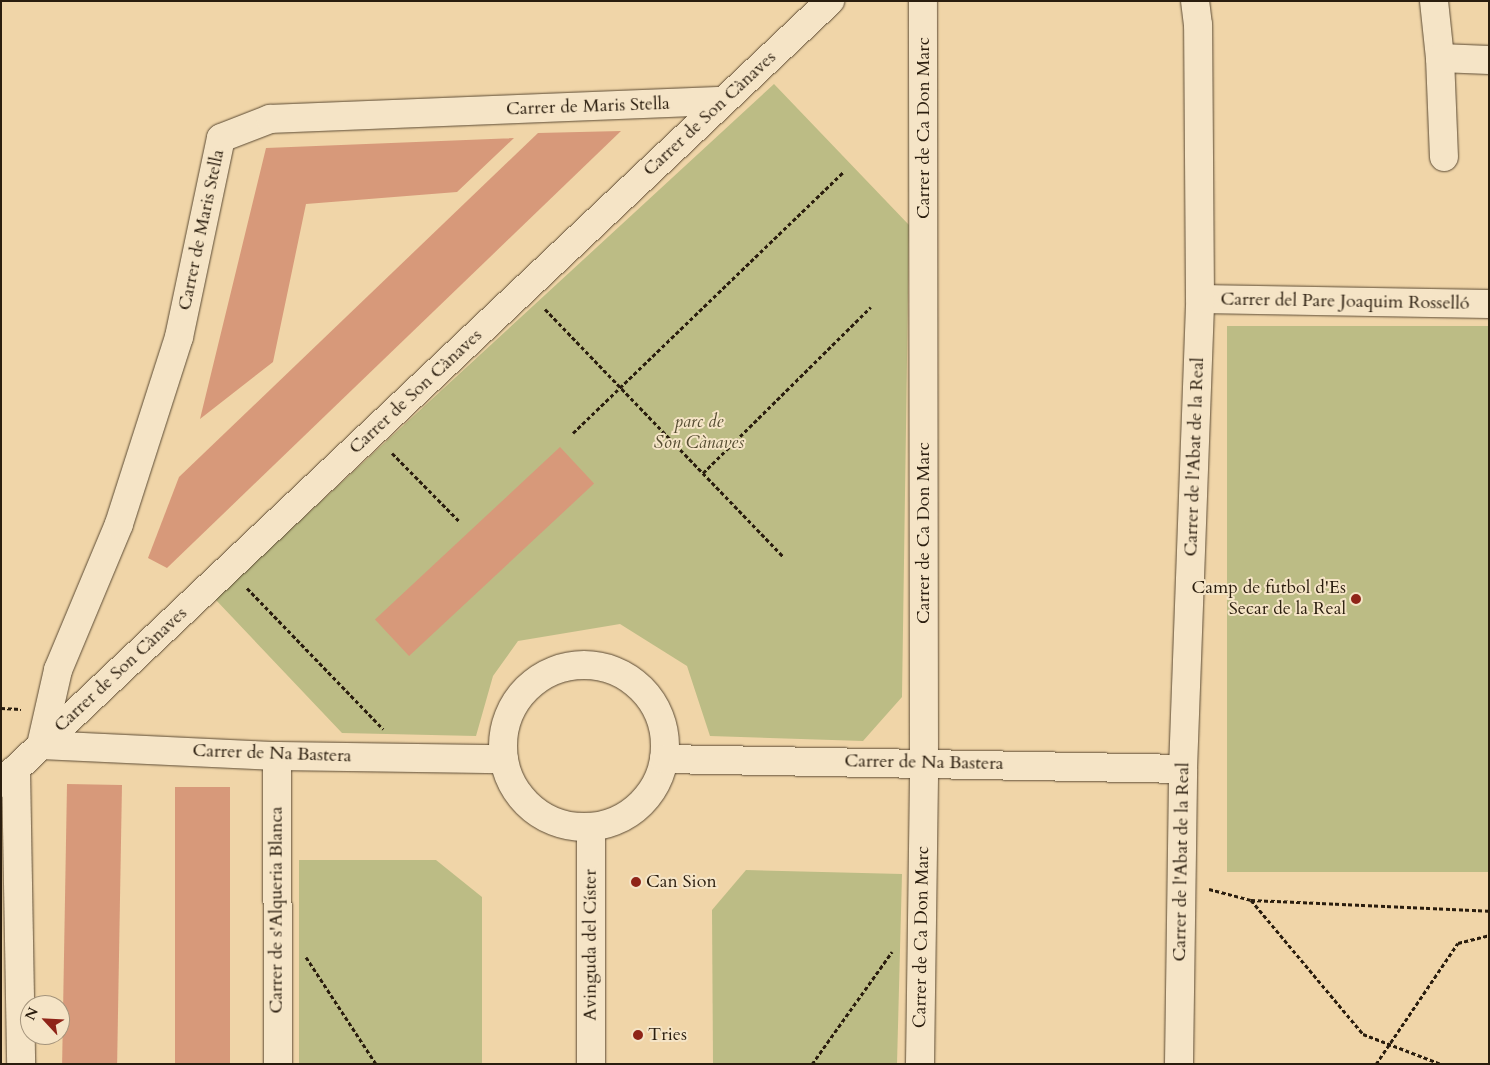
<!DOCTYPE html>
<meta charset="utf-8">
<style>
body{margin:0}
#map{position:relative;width:1490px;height:1065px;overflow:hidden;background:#f0d5a8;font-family:Cardo,serif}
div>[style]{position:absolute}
.green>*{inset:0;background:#bcbc85;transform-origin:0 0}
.building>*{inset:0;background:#d7997a;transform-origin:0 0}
.path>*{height:3px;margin-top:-1.5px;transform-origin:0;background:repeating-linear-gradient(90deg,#2a1d0e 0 4px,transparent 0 6.5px)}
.roads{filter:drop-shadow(0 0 1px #5c4b34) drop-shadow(0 0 1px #5c4b34)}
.minor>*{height:28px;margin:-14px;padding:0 14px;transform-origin:14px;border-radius:14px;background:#f5e4c6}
.minor>.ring{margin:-14px;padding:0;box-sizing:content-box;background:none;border:28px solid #f5e4c6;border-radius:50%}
.dots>*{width:14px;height:14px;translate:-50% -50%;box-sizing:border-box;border:2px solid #f5e4c6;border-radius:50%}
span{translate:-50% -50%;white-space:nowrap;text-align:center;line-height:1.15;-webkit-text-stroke:4px #f5e4c6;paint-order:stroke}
.street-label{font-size:18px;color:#2a1d0e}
.park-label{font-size:18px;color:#564d32;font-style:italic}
.poi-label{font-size:18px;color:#2a1d0e}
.right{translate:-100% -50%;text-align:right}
.left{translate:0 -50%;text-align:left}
.frame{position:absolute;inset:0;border:2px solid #2a1d0e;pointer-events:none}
.north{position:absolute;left:20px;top:995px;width:50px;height:50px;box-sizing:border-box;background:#f5e4c6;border:1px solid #a4947c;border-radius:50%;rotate:295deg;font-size:14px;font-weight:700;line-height:20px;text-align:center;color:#2a1d0e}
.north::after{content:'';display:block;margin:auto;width:18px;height:22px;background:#8f2418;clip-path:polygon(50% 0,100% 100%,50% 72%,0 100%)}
</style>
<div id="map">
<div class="green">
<i style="clip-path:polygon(774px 84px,909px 225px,902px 697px,863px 741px,710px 736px,687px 666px,620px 624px,518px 641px,493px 676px,476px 736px,342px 733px,215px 599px)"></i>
<i style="left:1227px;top:326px;width:262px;height:546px"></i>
<i style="clip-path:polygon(299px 860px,436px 860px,482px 897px,482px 1064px,299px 1064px)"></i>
<i style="clip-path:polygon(746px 870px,902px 874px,897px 1064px,713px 1064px,712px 910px)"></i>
</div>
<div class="building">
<i style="clip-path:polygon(621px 131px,167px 568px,148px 558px,179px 477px,538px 133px)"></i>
<i style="clip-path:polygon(514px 138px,457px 192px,306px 204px,273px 362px,200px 419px,266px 148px)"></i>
<i style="left:560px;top:447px;width:50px;height:253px;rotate:47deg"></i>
<i style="left:67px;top:784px;width:55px;height:280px;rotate:1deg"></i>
<i style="left:230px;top:787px;width:277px;height:55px;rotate:90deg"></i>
</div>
<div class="path">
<i style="left:545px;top:309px;width:344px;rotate:46.1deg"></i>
<i style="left:573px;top:433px;width:376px;rotate:-44deg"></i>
<i style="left:392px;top:453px;width:95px;rotate:45.4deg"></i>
<i style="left:703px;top:473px;width:236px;rotate:-44.7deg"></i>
<i style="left:247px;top:588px;width:196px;rotate:46deg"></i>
<i style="left:1px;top:708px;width:20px;rotate:3deg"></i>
<i style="left:1209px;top:889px;width:43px;rotate:14.7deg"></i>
<i style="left:1251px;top:900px;width:175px;rotate:50.1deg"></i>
<i style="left:1363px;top:1034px;width:84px;rotate:21deg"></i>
<i style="left:1251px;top:900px;width:238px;rotate:2.6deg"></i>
<i style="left:306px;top:957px;width:128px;rotate:56.8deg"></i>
<i style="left:812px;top:1064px;width:138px;rotate:-54.5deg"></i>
<i style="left:1376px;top:1064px;width:146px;rotate:-55.9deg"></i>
<i style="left:1458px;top:943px;width:32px;rotate:-14deg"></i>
</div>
<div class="roads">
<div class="minor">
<i style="left:1434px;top:1px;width:57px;rotate:84deg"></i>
<i style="left:1440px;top:58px;width:99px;rotate:87.7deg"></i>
<i style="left:1440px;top:58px;width:49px;rotate:2.3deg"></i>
<i style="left:1200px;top:299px;width:289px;rotate:1deg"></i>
<i class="ring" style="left:503px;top:665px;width:134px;height:134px"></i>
<i style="left:41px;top:745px;width:77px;rotate:-77.2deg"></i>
<i style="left:58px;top:670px;width:158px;rotate:-67.3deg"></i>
<i style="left:119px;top:524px;width:196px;rotate:-72.2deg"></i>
<i style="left:179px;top:337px;width:203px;rotate:-78.1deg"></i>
<i style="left:221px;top:138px;width:53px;rotate:-21.2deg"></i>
<i style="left:270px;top:119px;width:453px;rotate:-2.3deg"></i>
<i style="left:41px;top:745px;width:236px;rotate:2.7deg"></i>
<i style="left:277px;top:756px;width:227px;rotate:0.8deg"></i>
<i style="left:277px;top:756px;width:308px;rotate:89.8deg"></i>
<i style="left:664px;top:759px;width:519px;rotate:1.1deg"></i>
<i style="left:16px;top:769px;width:295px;rotate:89deg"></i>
<i style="left:1px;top:783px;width:1140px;rotate:-43.33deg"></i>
<i style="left:591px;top:1064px;width:237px;rotate:-90deg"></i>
<i style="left:920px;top:1064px;width:301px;rotate:-89.2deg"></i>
<i style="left:924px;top:763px;width:762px;rotate:-90.08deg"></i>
<i style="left:1179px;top:1064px;width:295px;rotate:-89.2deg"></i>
<i style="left:1183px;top:769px;width:470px;rotate:-87.9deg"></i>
<i style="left:1200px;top:299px;width:274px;rotate:-90.4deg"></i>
<i style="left:1198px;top:25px;width:24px;rotate:-97deg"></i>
</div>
</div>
<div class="dots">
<i style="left:1356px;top:599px;background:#8f2418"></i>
<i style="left:636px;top:882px;background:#8f2418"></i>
<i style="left:638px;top:1035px;background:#8f2418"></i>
</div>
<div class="street-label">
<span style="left:588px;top:107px;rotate:-2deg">Carrer de Maris Stella</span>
<span style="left:710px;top:114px;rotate:-43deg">Carrer de Son Cànaves</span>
<span style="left:924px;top:128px;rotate:-90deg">Carrer de Ca Don Marc</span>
<span style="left:202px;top:230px;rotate:-78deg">Carrer de Maris Stella</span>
<span style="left:1345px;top:302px;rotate:1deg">Carrer del Pare Joaquim Rosselló</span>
<span style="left:416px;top:392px;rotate:-43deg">Carrer de Son Cànaves</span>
<span style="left:1195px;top:457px;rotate:-88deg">Carrer de l'Abat de la Real</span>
<span style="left:924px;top:533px;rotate:-90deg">Carrer de Ca Don Marc</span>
<span style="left:121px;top:670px;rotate:-43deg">Carrer de Son Cànaves</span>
<span style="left:272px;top:754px;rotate:2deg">Carrer de Na Bastera</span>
<span style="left:924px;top:763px;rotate:1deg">Carrer de Na Bastera</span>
<span style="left:1182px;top:862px;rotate:-89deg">Carrer de l'Abat de la Real</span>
<span style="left:277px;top:910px;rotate:-90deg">Carrer de s'Alqueria Blanca</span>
<span style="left:922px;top:937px;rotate:-89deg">Carrer de Ca Don Marc</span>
<span style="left:591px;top:945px;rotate:-90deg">Avinguda del Císter</span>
</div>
<div class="park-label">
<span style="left:699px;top:433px">parc de<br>Son Cànaves</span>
</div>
<div class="poi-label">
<span class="right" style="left:1346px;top:599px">Camp de futbol d'Es<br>Secar de la Real</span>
<span class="left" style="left:646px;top:882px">Can Sion</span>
<span class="left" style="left:648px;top:1035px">Tries</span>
</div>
<div class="frame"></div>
<div class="north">N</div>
</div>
